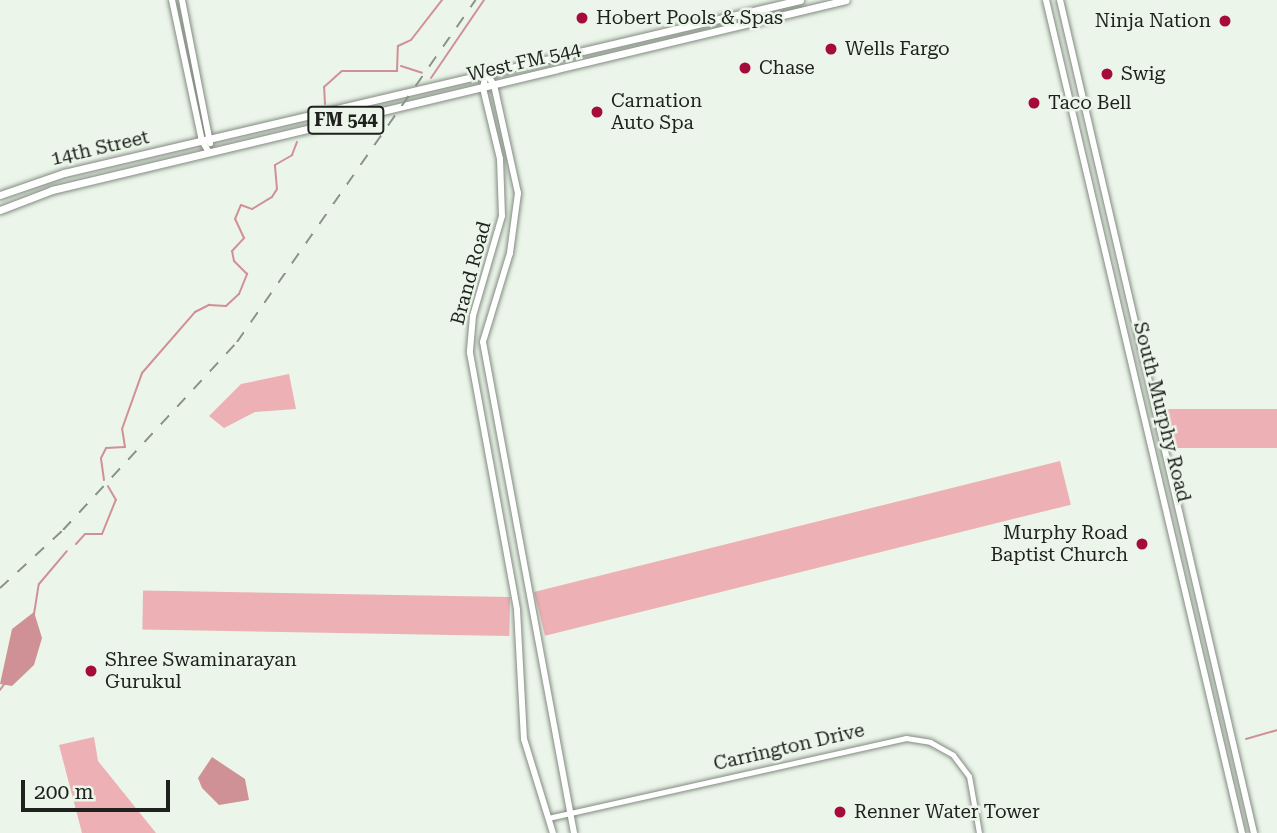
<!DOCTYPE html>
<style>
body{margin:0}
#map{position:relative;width:1277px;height:833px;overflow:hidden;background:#ebf5e9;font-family:"Roboto Serif",serif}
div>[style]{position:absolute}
.green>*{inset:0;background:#ecb0b5;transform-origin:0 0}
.water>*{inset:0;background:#d09196}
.stream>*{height:2px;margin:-1px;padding:0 1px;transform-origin:1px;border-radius:1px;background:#d09196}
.roads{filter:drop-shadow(0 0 2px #828b80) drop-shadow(0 0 2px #828b80)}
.tertiary>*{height:5px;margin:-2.5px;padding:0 2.5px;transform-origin:2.5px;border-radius:2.5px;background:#fff}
.secondary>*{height:6px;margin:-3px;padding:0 3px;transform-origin:3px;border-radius:3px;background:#fff}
.primary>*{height:7px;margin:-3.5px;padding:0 3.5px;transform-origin:3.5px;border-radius:3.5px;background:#fff}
.rail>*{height:2px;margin-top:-1px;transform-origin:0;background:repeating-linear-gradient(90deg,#8a9188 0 12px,transparent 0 24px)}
.dots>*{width:19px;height:19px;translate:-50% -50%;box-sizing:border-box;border:4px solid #ebf5e9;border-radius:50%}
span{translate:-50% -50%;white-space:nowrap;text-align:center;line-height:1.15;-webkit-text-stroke:5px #ebf5e9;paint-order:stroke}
.shield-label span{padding:2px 5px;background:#ebf5e9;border:2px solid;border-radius:5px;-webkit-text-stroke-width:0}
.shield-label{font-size:18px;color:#1e211d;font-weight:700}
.poi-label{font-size:19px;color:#1e211d}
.left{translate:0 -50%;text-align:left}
.right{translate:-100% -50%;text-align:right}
.street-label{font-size:19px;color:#1e211d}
.scale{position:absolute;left:21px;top:780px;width:149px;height:32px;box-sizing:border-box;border:4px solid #1e211d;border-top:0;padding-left:9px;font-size:21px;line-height:24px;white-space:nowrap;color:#1e211d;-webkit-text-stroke:5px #ebf5e9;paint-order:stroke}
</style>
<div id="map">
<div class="green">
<i style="clip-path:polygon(289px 374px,296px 409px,255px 412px,224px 428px,209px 416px,241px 384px)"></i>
<i style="left:1277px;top:409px;width:39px;height:112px;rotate:90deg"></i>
<i style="left:1060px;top:461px;width:45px;height:542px;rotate:76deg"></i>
<i style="left:510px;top:597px;width:39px;height:367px;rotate:91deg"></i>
<i style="clip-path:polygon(94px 737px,98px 761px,156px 833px,82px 833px,59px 745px)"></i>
</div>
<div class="water">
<i style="clip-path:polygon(34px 612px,42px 638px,34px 665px,12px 686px,0 684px,12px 629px)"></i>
<i style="clip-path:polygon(212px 757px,245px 779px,249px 800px,219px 805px,202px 788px,198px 778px)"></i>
</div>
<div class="stream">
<i style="left:401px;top:66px;width:22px;rotate:18deg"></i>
<i style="left:431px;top:78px;width:94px;rotate:-55.8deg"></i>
<i style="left:325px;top:104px;width:17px;rotate:-93deg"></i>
<i style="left:324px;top:87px;width:24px;rotate:-42deg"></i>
<i style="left:342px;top:71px;width:55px"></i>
<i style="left:397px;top:71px;width:25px;rotate:-88deg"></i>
<i style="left:398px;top:46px;width:14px;rotate:-25deg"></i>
<i style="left:411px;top:40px;width:51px;rotate:-52.2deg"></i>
<i style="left:104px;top:480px;width:22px;rotate:-98deg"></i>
<i style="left:101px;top:458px;width:11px;rotate:-63deg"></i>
<i style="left:106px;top:448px;width:19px;rotate:-3deg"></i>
<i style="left:125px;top:447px;width:18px;rotate:-99deg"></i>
<i style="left:122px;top:429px;width:59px;rotate:-70.3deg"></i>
<i style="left:142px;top:373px;width:81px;rotate:-49deg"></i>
<i style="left:195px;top:312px;width:16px;rotate:-27deg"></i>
<i style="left:209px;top:305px;width:17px;rotate:3deg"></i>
<i style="left:226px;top:306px;width:18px;rotate:-43deg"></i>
<i style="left:239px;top:294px;width:22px;rotate:-68deg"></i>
<i style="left:247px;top:274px;width:18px;rotate:-135deg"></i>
<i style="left:234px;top:261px;width:10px;rotate:-101deg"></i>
<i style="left:232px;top:251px;width:18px;rotate:-47deg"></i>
<i style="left:244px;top:238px;width:21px;rotate:-115deg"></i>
<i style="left:235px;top:219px;width:15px;rotate:-67deg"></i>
<i style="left:241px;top:205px;width:12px;rotate:20deg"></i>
<i style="left:252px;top:209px;width:23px;rotate:-31deg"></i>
<i style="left:272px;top:197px;width:9px;rotate:-58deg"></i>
<i style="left:277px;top:189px;width:24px;rotate:-95deg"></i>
<i style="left:275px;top:165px;width:20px;rotate:-30deg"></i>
<i style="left:292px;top:155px;width:14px;rotate:-69deg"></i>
<i style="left:76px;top:544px;width:13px;rotate:-48deg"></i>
<i style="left:85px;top:534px;width:17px"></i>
<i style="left:102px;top:534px;width:37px;rotate:-68deg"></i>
<i style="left:116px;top:500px;width:16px;rotate:-120deg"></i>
<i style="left:34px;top:614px;width:30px;rotate:-81deg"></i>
<i style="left:39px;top:584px;width:43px;rotate:-49.7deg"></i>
<i style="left:0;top:690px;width:9px;rotate:-54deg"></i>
<i style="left:1246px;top:739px;width:32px;rotate:-16deg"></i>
</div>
<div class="roads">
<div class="tertiary">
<i style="left:548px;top:818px;width:367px;rotate:-12.6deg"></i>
<i style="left:906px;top:738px;width:24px;rotate:9deg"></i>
<i style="left:930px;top:742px;width:26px;rotate:29deg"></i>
<i style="left:953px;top:755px;width:26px;rotate:53deg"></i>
<i style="left:969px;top:776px;width:58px;rotate:80deg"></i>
</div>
<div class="secondary">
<i style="left:172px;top:0;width:144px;rotate:78deg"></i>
<i style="left:202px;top:141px;width:13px;rotate:58deg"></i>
<i style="left:182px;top:0;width:146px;rotate:78.9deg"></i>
<i style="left:1046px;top:0;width:856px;rotate:76.76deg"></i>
<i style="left:1060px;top:0;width:855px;rotate:76.89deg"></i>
<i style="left:486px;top:73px;width:14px;rotate:56deg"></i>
<i style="left:494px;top:85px;width:111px;rotate:77.5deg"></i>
<i style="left:518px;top:193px;width:61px;rotate:97.6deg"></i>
<i style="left:510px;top:253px;width:93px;rotate:106.9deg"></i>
<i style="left:483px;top:342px;width:499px;rotate:79.5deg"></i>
<i style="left:486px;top:73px;width:15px;rotate:101deg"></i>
<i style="left:483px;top:88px;width:73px;rotate:76.5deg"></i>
<i style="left:500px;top:159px;width:57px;rotate:88deg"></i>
<i style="left:502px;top:216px;width:104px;rotate:106.2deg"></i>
<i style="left:473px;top:316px;width:37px;rotate:95deg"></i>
<i style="left:470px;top:353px;width:261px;rotate:79.6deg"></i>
<i style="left:517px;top:610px;width:129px;rotate:86.9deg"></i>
<i style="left:524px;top:739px;width:98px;rotate:72.9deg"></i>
</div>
<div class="primary">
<i style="left:0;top:195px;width:68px;rotate:-19deg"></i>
<i style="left:64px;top:173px;width:756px;rotate:-13.23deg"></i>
<i style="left:0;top:210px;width:56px;rotate:-21deg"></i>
<i style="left:52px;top:190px;width:816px;rotate:-13.46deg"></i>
</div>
</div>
<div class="rail">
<i style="left:0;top:588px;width:86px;rotate:-42.6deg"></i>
<i style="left:63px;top:530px;width:256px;rotate:-47.2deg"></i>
<i style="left:237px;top:342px;width:417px;rotate:-55.1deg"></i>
</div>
<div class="dots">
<i style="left:582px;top:18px;background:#a60c3b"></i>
<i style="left:1225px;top:21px;background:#a60c3b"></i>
<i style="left:831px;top:49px;background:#a60c3b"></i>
<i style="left:745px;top:68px;background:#a60c3b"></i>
<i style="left:1107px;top:74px;background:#a60c3b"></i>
<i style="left:1034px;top:103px;background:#a60c3b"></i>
<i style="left:597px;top:112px;background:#a60c3b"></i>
<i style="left:1142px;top:544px;background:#a60c3b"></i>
<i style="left:91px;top:671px;background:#a60c3b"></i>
<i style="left:840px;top:812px;background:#a60c3b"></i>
</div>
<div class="shield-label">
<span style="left:346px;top:120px">FM 544</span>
</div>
<div class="poi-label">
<span class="left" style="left:596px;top:18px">Hobert Pools &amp; Spas</span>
<span class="right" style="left:1211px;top:21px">Ninja Nation</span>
<span class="left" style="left:845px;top:49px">Wells Fargo</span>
<span class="left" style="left:759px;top:68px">Chase</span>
<span class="left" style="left:1121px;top:74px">Swig</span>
<span class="left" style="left:611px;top:112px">Carnation<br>Auto Spa</span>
<span class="left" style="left:1048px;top:103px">Taco Bell</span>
<span class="right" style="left:1128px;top:544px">Murphy Road<br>Baptist Church</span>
<span class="left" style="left:105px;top:671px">Shree Swaminarayan<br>Gurukul</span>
<span class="left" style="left:854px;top:812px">Renner Water Tower</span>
</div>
<div class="street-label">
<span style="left:524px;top:62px;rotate:-13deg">West FM 544</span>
<span style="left:100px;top:148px;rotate:-13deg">14th Street</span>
<span style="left:471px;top:273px;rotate:-75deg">Brand Road</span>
<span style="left:1162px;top:412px;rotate:76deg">South Murphy Road</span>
<span style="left:789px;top:747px;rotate:-13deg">Carrington Drive</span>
</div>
<div class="scale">200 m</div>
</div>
